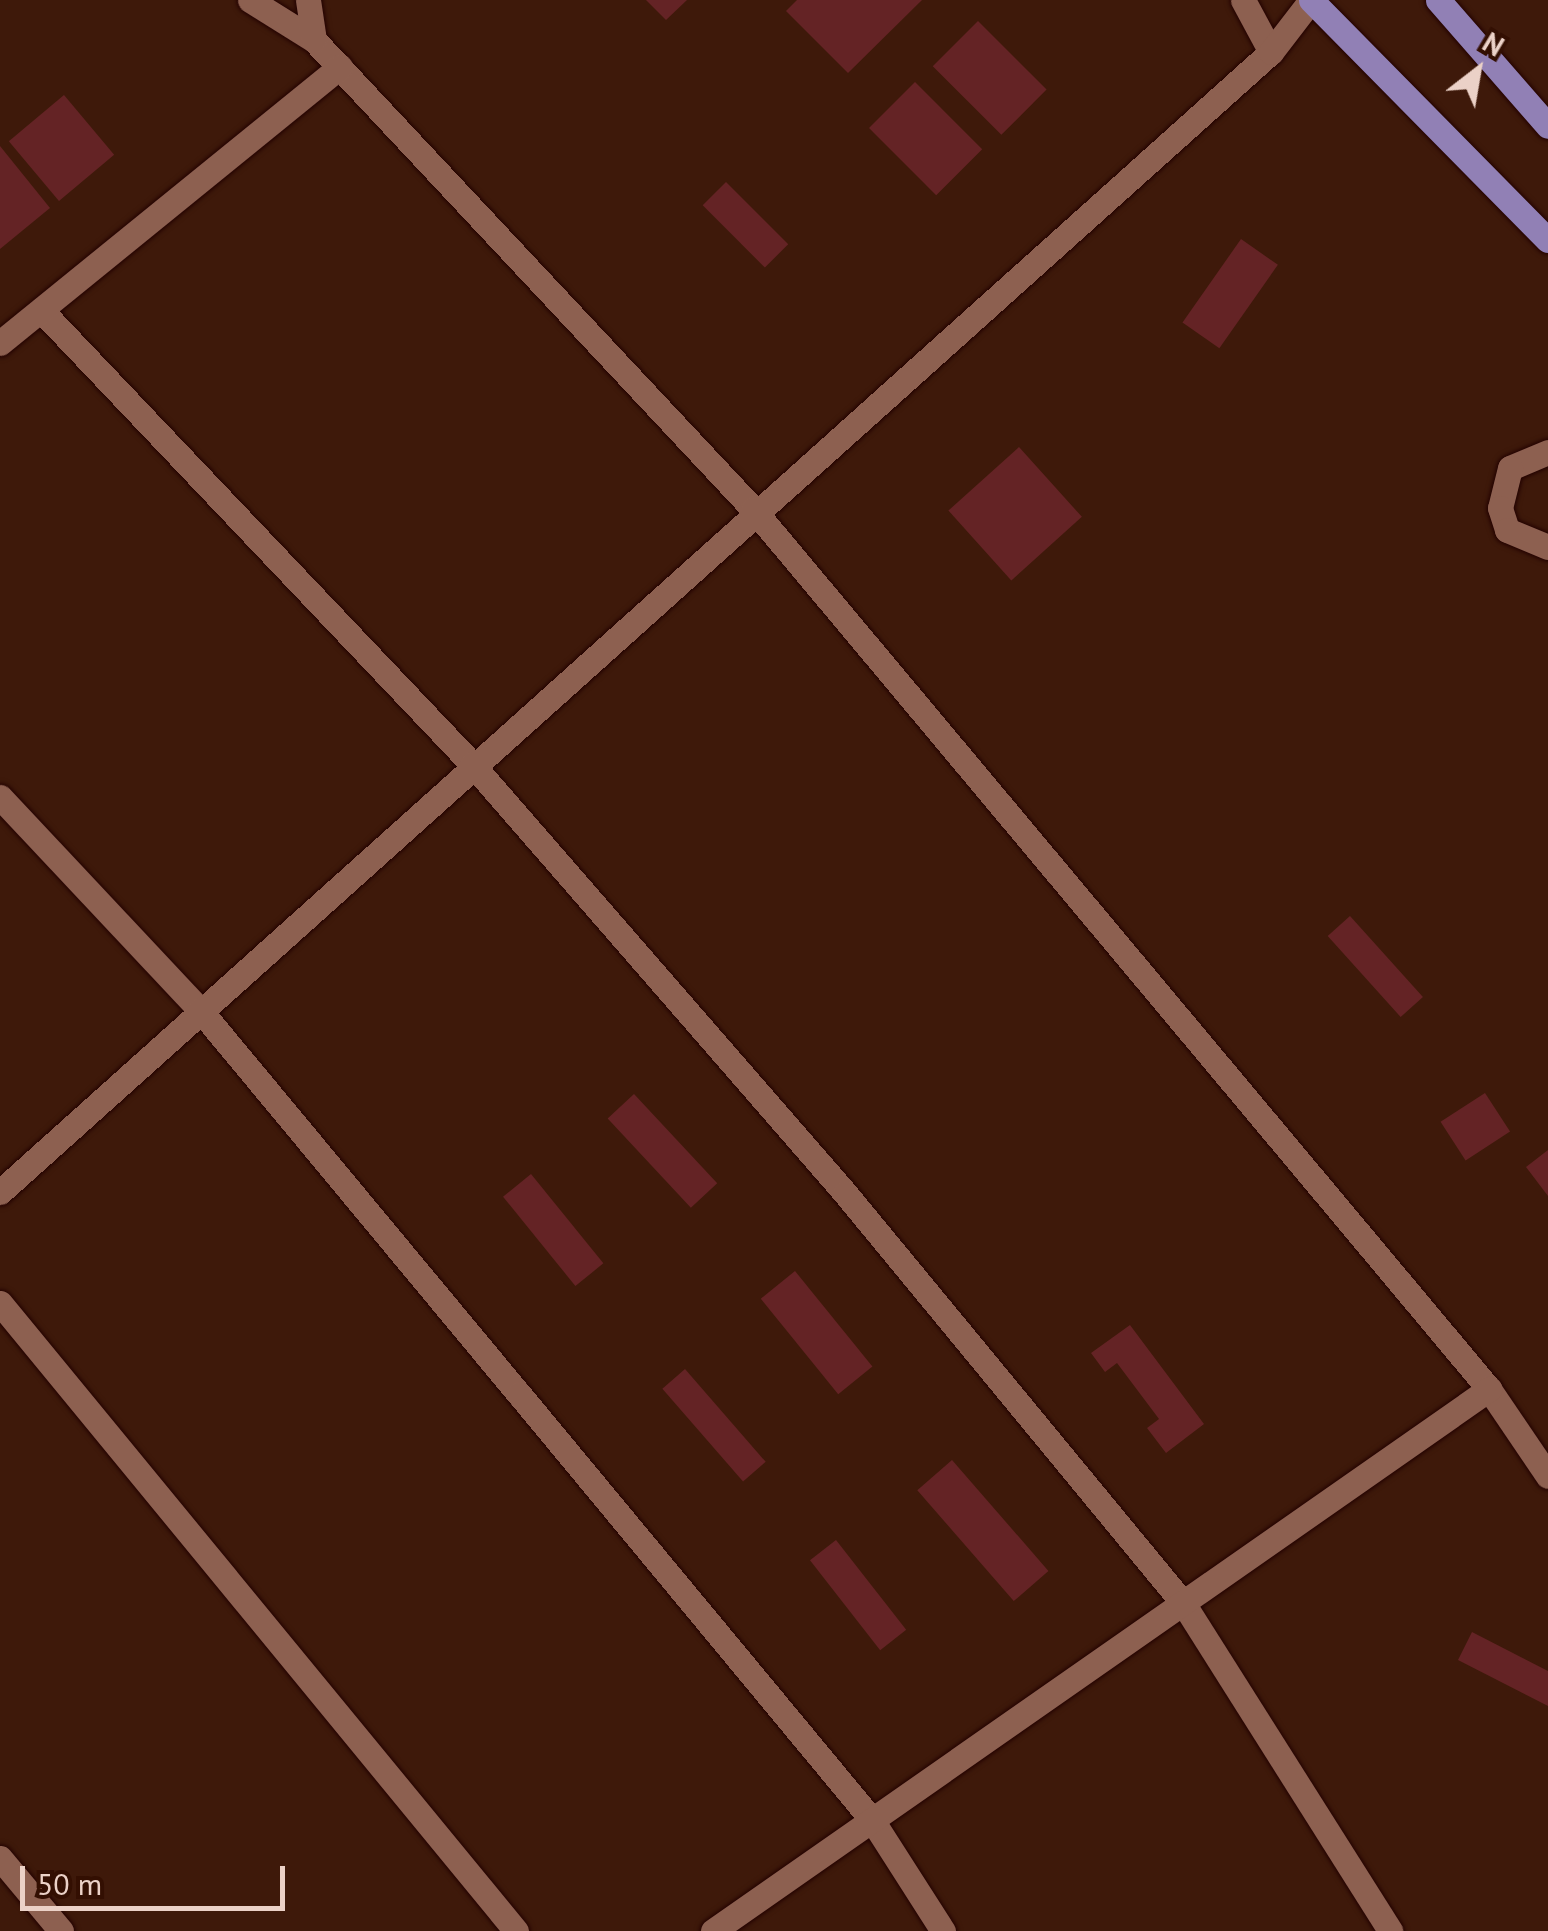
<!DOCTYPE html>
<style>
body{margin:0}
#map{position:relative;width:1548px;height:1931px;overflow:hidden;background:#3e190a;font-family:"PT Sans",sans-serif}
div>[style]{position:absolute}
.building>*{inset:0;background:#642325;transform-origin:0 0}
.roads{filter:drop-shadow(0 0 2px #230200) drop-shadow(0 0 2px #230200)}
.street>*{height:25px;margin:-12.5px;padding:0 12.5px;transform-origin:12.5px;border-radius:12.5px;background:#8d6050}
.primary>*{height:25px;margin:-12.5px;padding:0 12.5px;transform-origin:12.5px;border-radius:12.5px;background:#9180b5}
span{translate:-50% -50%;white-space:nowrap;text-align:center;line-height:1.15;-webkit-text-stroke:9px #330f02;paint-order:stroke}
.north{position:absolute;left:1428px;top:20px;width:100px;height:100px;-webkit-text-stroke:8px #330f02;paint-order:stroke;rotate:31deg;font-size:28px;font-weight:700;line-height:40px;text-align:center;color:#ebd1c7}
.north::after{content:'';display:block;margin:auto;width:35px;height:45px;background:#ebd1c7;clip-path:polygon(50% 0,100% 100%,50% 72%,0 100%)}
.scale{position:absolute;left:20px;top:1866px;width:265px;height:45px;box-sizing:border-box;border:5px solid #ebd1c7;border-top:0;padding-left:12px;font-size:30px;line-height:35px;white-space:nowrap;color:#ebd1c7;-webkit-text-stroke:8px #330f02;paint-order:stroke}
</style>
<div id="map">
<div class="building">
<i style="clip-path:polygon(646px 0,687px 0,666px 20px)"></i>
<i style="clip-path:polygon(797px 0,922px 0,848px 73px,786px 11px)"></i>
<i style="left:978px;top:21px;width:97px;height:64px;rotate:45deg"></i>
<i style="left:915px;top:82px;width:95px;height:65px;rotate:45deg"></i>
<i style="left:64px;top:95px;width:78px;height:72px;rotate:50deg"></i>
<i style="clip-path:polygon(0 146px,50px 208px,0 249px)"></i>
<i style="left:726px;top:182px;width:88px;height:33px;rotate:45deg"></i>
<i style="left:1241px;top:239px;width:45px;height:102px;rotate:35deg"></i>
<i style="left:1019px;top:447px;width:94px;height:95px;rotate:48deg"></i>
<i style="left:1350px;top:916px;width:109px;height:30px;rotate:48deg"></i>
<i style="left:1485px;top:1093px;width:46px;height:53px;rotate:57deg"></i>
<i style="left:634px;top:1094px;width:122px;height:36px;rotate:47deg"></i>
<i style="clip-path:polygon(1548px 1150px,1548px 1196px,1526px 1167px)"></i>
<i style="left:531px;top:1174px;width:115px;height:36px;rotate:51deg"></i>
<i style="left:795px;top:1271px;width:123px;height:44px;rotate:51deg"></i>
<i style="clip-path:polygon(1130px 1325px,1204px 1424px,1166px 1453px,1147px 1428px,1159px 1419px,1117px 1363px,1105px 1372px,1091px 1353px)"></i>
<i style="left:685px;top:1369px;width:123px;height:30px;rotate:49deg"></i>
<i style="left:952px;top:1460px;width:147px;height:46px;rotate:49deg"></i>
<i style="left:836px;top:1540px;width:114px;height:33px;rotate:52deg"></i>
<i style="clip-path:polygon(1472px 1632px,1548px 1671px,1548px 1706px,1458px 1660px)"></i>
</div>
<div class="roads">
<div class="street">
<i style="left:250px;top:0;width:75px;rotate:32deg"></i>
<i style="left:314px;top:40px;width:642px;rotate:46.89deg"></i>
<i style="left:753px;top:509px;width:1147px;rotate:50.09deg"></i>
<i style="left:1489px;top:1389px;width:105px;rotate:55.9deg"></i>
<i style="left:308px;top:0;width:40px;rotate:81.5deg"></i>
<i style="left:1243px;top:0;width:59px;rotate:61.7deg"></i>
<i style="left:41px;top:310px;width:626px;rotate:46.49deg"></i>
<i style="left:472px;top:764px;width:568px;rotate:48.99deg"></i>
<i style="left:845px;top:1193px;width:531px;rotate:50.5deg"></i>
<i style="left:1183px;top:1603px;width:388px;rotate:57.7deg"></i>
<i style="left:0;top:343px;width:438px;rotate:-39.1deg"></i>
<i style="left:1548px;top:452px;width:41px;rotate:157.2deg"></i>
<i style="left:1510px;top:468px;width:41px;rotate:104deg"></i>
<i style="left:1500px;top:508px;width:23px;rotate:72deg"></i>
<i style="left:1507px;top:530px;width:44px;rotate:22.5deg"></i>
<i style="left:0;top:797px;width:292px;rotate:46.8deg"></i>
<i style="left:200px;top:1010px;width:499px;rotate:50.3deg"></i>
<i style="left:519px;top:1394px;width:553px;rotate:50.35deg"></i>
<i style="left:872px;top:1820px;width:132px;rotate:57.4deg"></i>
<i style="left:0;top:1192px;width:1707px;rotate:-41.89deg"></i>
<i style="left:1271px;top:52px;width:66px;rotate:-52.4deg"></i>
<i style="left:0;top:1303px;width:813px;rotate:50.59deg"></i>
<i style="left:0;top:1858px;width:95px;rotate:50.1deg"></i>
<i style="left:713px;top:1931px;width:947px;rotate:-34.93deg"></i>
</div>
<div class="primary">
<i style="left:1311px;top:0;width:337px;rotate:45.4deg"></i>
<i style="left:1438px;top:0;width:167px;rotate:48.9deg"></i>
</div>
</div>
<div class="north">N</div>
<div class="scale">50 m</div>
</div>
